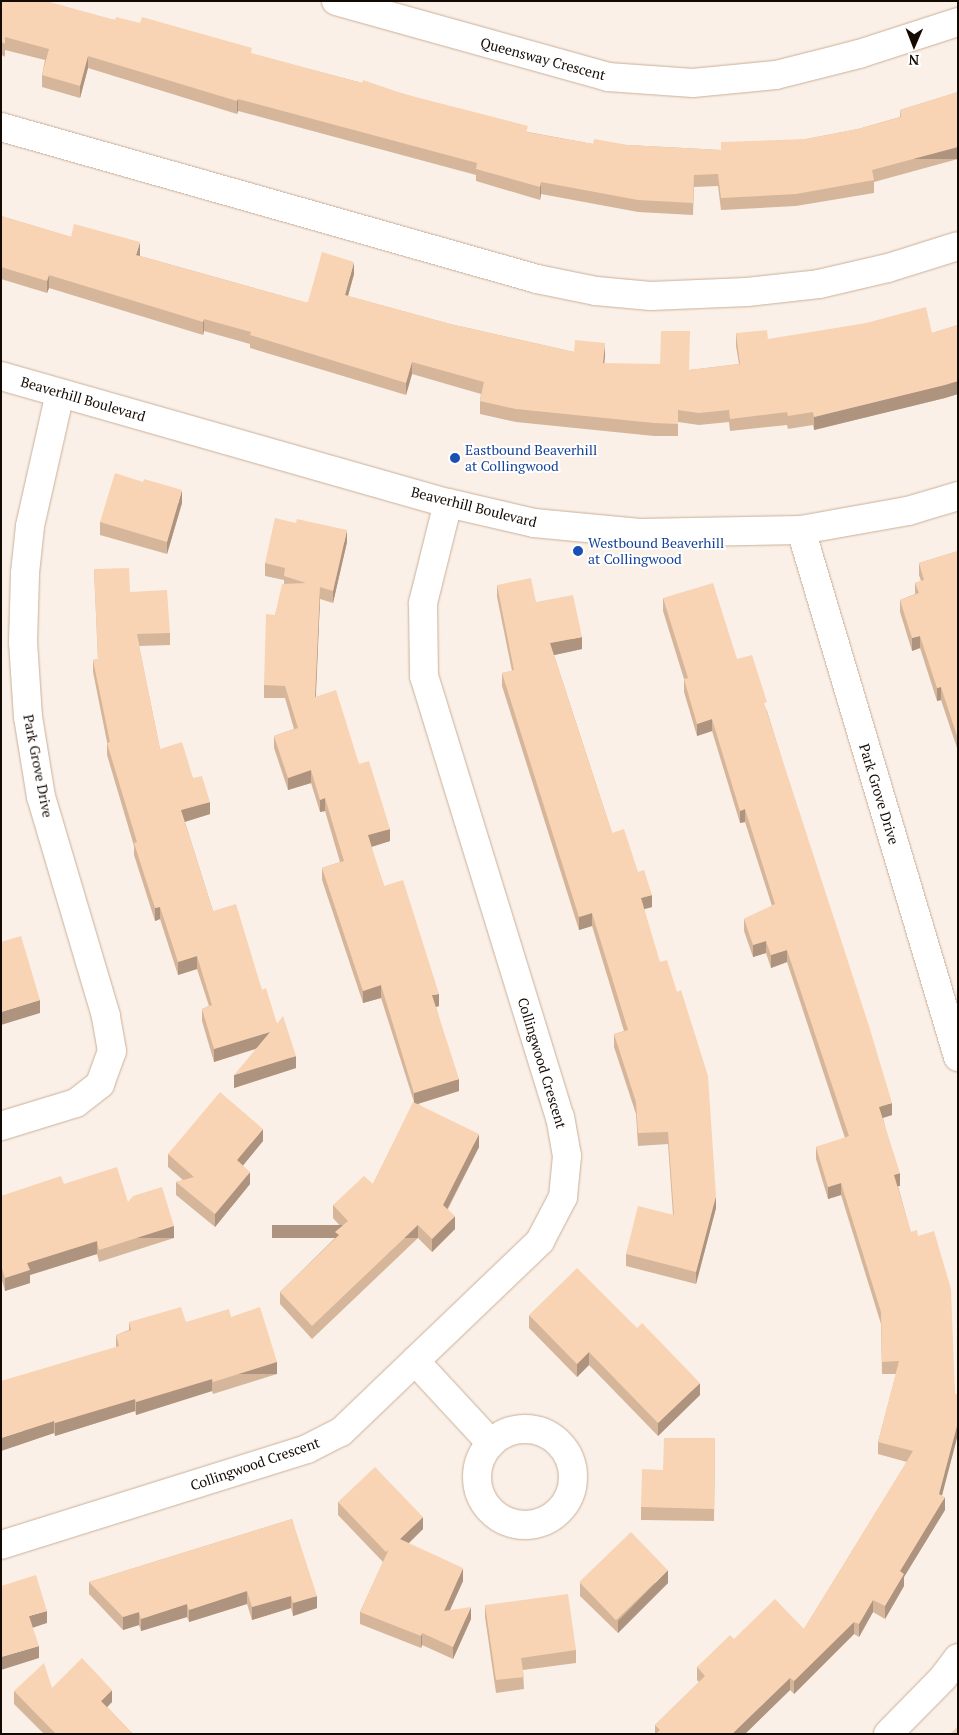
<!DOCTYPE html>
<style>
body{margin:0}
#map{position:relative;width:959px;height:1735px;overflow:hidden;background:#fbf0e7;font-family:"PT Serif",serif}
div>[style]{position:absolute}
.roads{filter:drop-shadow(0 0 1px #c9b09a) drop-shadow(0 0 1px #c9b09a)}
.minor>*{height:28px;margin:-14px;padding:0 14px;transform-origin:14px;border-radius:14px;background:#fff}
.minor>.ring{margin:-14px;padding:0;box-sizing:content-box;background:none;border:28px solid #fff;border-radius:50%}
.wall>*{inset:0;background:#d5b69b}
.shaded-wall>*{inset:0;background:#ae947e;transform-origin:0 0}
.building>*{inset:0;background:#f8d4b4;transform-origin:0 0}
.dots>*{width:14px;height:14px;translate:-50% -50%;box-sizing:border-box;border:2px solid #fff;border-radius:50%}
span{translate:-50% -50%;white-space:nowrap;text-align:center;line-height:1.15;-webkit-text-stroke:4px #fff;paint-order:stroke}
.street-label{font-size:14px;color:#130a04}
.transit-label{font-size:14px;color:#164399}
.left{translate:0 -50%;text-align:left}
.frame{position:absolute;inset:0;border:2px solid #130a04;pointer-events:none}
.north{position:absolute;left:889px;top:20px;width:50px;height:50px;-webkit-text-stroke:4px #fff;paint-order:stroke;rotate:181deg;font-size:14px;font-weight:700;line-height:20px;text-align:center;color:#130a04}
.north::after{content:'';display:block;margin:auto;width:18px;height:22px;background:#130a04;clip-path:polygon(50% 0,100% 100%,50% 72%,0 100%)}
</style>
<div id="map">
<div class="roads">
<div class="minor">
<i style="left:336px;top:1px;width:282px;rotate:15.6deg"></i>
<i style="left:608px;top:77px;width:85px;rotate:4deg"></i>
<i style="left:693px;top:83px;width:83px;rotate:-5.5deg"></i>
<i style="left:776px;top:75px;width:86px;rotate:-14.2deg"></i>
<i style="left:859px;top:54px;width:104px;rotate:-17.9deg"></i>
<i style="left:1px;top:127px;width:557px;rotate:15.83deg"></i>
<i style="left:537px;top:279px;width:60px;rotate:11.5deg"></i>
<i style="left:596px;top:291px;width:55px;rotate:5.2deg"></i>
<i style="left:651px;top:296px;width:96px;rotate:-2.4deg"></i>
<i style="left:747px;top:292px;width:72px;rotate:-6.3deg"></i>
<i style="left:819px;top:284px;width:71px;rotate:-13.1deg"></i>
<i style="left:888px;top:268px;width:73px;rotate:-17.4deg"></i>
<i style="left:1px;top:376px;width:465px;rotate:15.9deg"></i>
<i style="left:448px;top:503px;width:88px;rotate:13.1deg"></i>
<i style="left:534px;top:523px;width:106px;rotate:5.4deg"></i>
<i style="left:640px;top:533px;width:161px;rotate:-1.1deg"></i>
<i style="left:801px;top:530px;width:109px;rotate:-10.1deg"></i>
<i style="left:908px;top:511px;width:52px;rotate:-16.7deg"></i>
<i style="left:801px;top:530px;width:550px;rotate:73.41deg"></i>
<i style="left:1px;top:1126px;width:78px;rotate:-17deg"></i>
<i style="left:76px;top:1103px;width:31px;rotate:-38deg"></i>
<i style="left:100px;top:1084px;width:35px;rotate:-70deg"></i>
<i style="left:112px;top:1051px;width:36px;rotate:-100deg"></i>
<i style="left:106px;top:1016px;width:228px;rotate:-106.5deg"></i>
<i style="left:41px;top:797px;width:81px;rotate:-99.2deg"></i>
<i style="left:28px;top:717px;width:75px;rotate:-93.8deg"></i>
<i style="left:23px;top:642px;width:69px;rotate:-88.3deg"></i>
<i style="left:25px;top:573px;width:47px;rotate:-83.9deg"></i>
<i style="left:30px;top:526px;width:136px;rotate:-77.3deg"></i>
<i style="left:415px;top:1361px;width:112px;rotate:47.2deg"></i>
<i class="ring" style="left:477px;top:1429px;width:68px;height:68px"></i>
<i style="left:1px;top:1545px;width:321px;rotate:-17.4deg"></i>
<i style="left:307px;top:1449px;width:38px;rotate:-27deg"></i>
<i style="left:341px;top:1432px;width:276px;rotate:-43.8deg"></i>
<i style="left:540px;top:1241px;width:50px;rotate:-62.4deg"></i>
<i style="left:563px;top:1197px;width:41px;rotate:-84.4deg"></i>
<i style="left:567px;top:1156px;width:39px;rotate:-100deg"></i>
<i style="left:560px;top:1118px;width:462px;rotate:-107.1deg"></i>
<i style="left:424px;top:676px;width:73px;rotate:-90.8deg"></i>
<i style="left:423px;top:603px;width:103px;rotate:-76deg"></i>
<i style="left:888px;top:1734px;width:78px;rotate:-45.5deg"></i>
<i style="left:943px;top:1678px;width:25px;rotate:-53deg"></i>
</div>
</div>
<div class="wall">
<i style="clip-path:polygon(1px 1px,115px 20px,252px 54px,404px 94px,528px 132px,593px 144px,628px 145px,721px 150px,806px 139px,858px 129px,900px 117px,900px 110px,958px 92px,958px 159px,874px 182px,874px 193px,796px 206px,721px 210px,718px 186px,694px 187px,693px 215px,638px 212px,541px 194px,540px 200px,476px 181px,476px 175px,238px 111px,237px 114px,88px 68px,80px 98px,42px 87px,42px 75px,45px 60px,5px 50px,5px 57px,2px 55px)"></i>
<i style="clip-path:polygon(1px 216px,71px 237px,140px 255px,140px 256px,304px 302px,308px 302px,354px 274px,348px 296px,450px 324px,574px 352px,605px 355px,604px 364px,689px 370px,739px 364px,736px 346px,736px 333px,768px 339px,932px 333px,958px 325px,958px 394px,945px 398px,814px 430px,813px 425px,788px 429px,787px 425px,730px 431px,729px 422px,699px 425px,678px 422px,678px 436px,654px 436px,516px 422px,480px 414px,480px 401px,481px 394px,412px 374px,406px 395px,250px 348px,250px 344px,204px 331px,203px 335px,49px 288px,47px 293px,1px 279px)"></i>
<i style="clip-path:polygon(182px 503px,167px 554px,100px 535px,100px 522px)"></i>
<i style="clip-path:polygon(347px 542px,333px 603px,320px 599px,316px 697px,359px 764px,390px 841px,371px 847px,384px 886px,439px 1006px,436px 1007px,459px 1091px,418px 1104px,479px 1147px,448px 1209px,455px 1229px,432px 1252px,418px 1238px,312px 1339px,280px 1304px,280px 1292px,335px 1238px,335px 1232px,341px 1227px,333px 1218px,333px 1205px,373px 1184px,414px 1102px,381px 998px,363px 1003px,322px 880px,322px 868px,340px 862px,325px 811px,320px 812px,311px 783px,288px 790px,274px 748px,274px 736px,294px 729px,285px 698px,264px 698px,264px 685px,275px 615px,284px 584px,284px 580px,265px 576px,265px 563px)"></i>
<i style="clip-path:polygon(958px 551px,958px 751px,941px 700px,937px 701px,920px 648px,912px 651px,900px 612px,900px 600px,915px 594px,915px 583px,921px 581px,919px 575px,919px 563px)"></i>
<i style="clip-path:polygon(94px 569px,130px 592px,170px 633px,170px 645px,139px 646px,160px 749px,193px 778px,210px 814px,185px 822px,213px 911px,262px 990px,277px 1024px,296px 1068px,234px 1088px,256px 1049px,214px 1062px,202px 1021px,202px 1009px,209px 1006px,197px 969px,178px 975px,160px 919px,155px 921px,134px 855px,134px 846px,107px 755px,107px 742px,93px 672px,93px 660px,98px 659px)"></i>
<i style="clip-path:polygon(497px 585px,536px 602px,582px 649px,554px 655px,612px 833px,638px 872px,652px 907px,644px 909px,716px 1208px,696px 1284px,626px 1266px,626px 1254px,673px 1215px,668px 1144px,638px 1146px,636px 1114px,614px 1047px,614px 1034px,624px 1031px,592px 926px,579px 930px,502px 686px,502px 673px,512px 671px,497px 597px)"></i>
<i style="clip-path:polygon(663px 598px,737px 659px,767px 711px,892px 1115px,883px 1118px,900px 1186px,898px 1186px,955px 1394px,958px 1394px,958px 1434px,942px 1496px,945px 1510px,904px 1577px,904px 1586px,885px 1619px,873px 1612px,859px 1637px,854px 1634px,794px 1694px,790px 1690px,745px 1734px,655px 1734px,655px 1725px,699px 1682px,697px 1680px,697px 1667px,734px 1639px,804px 1629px,907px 1462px,878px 1454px,878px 1442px,896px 1374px,882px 1374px,881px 1324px,841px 1195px,828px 1199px,816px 1159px,816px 1147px,845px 1138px,787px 962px,771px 968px,766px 953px,753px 957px,744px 931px,744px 919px,772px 906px,745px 822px,740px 823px,712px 731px,697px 736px,684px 692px,684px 679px,663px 611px)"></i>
<i style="clip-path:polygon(263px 1141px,243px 1165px,250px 1184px,215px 1227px,176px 1195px,176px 1182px,183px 1180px,168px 1167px,168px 1154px)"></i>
<i style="clip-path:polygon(64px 1184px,128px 1202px,174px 1238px,99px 1262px,97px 1254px,30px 1275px,30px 1283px,5px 1291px,1px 1277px,1px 1196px)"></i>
<i style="clip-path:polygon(529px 1315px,700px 1395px,658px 1436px,589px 1365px,577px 1377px,529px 1328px)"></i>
<i style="clip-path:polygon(231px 1317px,277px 1374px,213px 1394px,212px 1391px,136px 1415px,135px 1411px,55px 1436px,54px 1433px,1px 1451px,116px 1347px,116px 1335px,129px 1330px,129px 1322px,186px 1322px)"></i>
<i style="clip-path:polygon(715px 1438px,714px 1521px,641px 1520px,641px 1507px,663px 1470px)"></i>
<i style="clip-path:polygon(338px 1502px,423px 1529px,408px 1543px,463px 1581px,450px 1610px,471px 1619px,453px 1659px,422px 1645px,421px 1648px,360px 1624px,360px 1612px,383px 1562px,338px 1515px)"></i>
<i style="clip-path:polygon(292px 1519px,317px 1608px,293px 1616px,291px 1608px,252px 1620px,247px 1604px,189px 1622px,187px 1617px,141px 1631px,139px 1625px,123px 1630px,89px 1594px,89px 1582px)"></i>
<i style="clip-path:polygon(580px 1583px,668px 1583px,618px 1633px,580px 1596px)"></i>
<i style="clip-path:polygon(485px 1605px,576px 1650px,576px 1663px,523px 1670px,524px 1689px,496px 1693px,485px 1617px)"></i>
<i style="clip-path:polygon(52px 1688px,112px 1702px,107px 1707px,133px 1734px,44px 1734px,14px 1704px,14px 1691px)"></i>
</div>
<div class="shaded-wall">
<i style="clip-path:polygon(88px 56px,88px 68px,80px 98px,80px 86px)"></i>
<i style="clip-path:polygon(238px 99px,238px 111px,237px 114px,237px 101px)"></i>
<i style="left:958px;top:147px;width:12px;height:89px;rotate:90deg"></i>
<i style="clip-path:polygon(541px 182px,541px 194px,540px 200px,540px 187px)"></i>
<i style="clip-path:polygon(140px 242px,140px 255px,136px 267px,136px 255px)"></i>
<i style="clip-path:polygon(354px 262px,354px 274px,345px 307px,345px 295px)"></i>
<i style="clip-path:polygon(49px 275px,49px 288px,47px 293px,47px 281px)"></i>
<i style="clip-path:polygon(204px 319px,204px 331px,203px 335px,203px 322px)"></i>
<i style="clip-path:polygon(605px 343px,605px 355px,603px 376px,603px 363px)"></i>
<i style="clip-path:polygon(412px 362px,412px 374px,406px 395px,406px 383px)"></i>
<i style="clip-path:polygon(958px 381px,958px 394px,945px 398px,814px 430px,814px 417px)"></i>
<i style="clip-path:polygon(182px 490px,182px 503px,167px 554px,167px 542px)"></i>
<i style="clip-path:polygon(347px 530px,347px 542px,333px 603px,333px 591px)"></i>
<i style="clip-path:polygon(320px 587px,320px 599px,315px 710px,315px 697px)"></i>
<i style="clip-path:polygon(920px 636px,920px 648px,912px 651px,912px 638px)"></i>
<i style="clip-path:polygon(582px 637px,582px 649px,550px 656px,550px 643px)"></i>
<i style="clip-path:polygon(941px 687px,941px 700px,937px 701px,937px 688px)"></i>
<i style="clip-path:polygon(712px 719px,712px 731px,697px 736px,697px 724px)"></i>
<i style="clip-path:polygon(311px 770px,311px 783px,288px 790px,288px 778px)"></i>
<i style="clip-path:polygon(325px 798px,325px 811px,320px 812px,320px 800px)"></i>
<i style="clip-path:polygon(210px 802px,210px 814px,181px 823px,181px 810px)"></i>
<i style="clip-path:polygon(745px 809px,745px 822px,740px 823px,740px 811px)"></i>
<i style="clip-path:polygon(390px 829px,390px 841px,368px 848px,368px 835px)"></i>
<i style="clip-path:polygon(652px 895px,652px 907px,641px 910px,641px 898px)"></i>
<i style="clip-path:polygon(160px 907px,160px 919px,155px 921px,155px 908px)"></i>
<i style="clip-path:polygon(592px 913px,592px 926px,579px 930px,579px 917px)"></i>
<i style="clip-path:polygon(766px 941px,766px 953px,753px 957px,753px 945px)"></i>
<i style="clip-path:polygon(787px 950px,787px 962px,771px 968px,771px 955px)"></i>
<i style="clip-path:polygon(197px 956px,197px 969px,178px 975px,178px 962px)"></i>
<i style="clip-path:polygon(381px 985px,381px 998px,363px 1003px,363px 991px)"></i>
<i style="clip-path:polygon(439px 994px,439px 1006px,432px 1008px,432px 995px)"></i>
<i style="clip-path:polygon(40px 1000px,40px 1013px,1px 1025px,1px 1012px)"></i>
<i style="clip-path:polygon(270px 1032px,270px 1044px,214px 1062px,214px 1049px)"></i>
<i style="clip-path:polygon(296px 1056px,296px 1068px,234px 1088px,234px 1075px)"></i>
<i style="clip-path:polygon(459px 1079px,459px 1091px,414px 1105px,414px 1093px)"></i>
<i style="clip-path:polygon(892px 1103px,892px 1115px,879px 1119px,879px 1107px)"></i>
<i style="clip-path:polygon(263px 1129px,263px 1141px,237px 1173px,237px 1160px)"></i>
<i style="clip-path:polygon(479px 1134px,479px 1147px,443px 1217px,443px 1205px)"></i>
<i style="clip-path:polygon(250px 1172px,250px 1184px,215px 1227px,215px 1214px)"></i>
<i style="clip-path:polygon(900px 1173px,900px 1186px,894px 1187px,894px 1175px)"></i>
<i style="clip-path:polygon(841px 1183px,841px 1195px,828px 1199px,828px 1187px)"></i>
<i style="clip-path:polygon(716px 1196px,716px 1208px,696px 1284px,696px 1272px)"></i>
<i style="clip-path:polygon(455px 1216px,455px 1229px,432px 1252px,432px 1239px)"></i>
<i style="left:418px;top:1225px;width:13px;height:146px;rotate:90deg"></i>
<i style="left:174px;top:1226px;width:12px;height:79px;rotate:90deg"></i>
<i style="clip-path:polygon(97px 1241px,97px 1254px,30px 1275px,30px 1283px,5px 1291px,5px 1278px,27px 1263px)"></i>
<i style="clip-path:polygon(589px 1352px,589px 1365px,577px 1377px,577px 1364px)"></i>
<i style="left:277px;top:1362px;width:12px;height:67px;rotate:90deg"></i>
<i style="clip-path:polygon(212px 1379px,212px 1391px,136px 1415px,136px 1402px)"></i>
<i style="clip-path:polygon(700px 1383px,700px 1395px,658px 1436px,658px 1423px)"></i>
<i style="clip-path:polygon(135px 1399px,135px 1411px,55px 1436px,55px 1423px)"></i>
<i style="clip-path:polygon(54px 1421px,54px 1433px,1px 1451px,1px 1438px)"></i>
<i style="clip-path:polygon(958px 1422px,958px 1434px,939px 1506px,939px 1494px)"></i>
<i style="clip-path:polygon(945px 1497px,945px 1510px,904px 1577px,904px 1586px,885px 1619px,885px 1606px,900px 1571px)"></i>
<i style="clip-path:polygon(423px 1517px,423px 1529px,400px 1552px,400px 1539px)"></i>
<i style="clip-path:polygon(463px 1568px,463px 1581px,444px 1623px,444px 1611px)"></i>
<i style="clip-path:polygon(668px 1570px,668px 1583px,618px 1633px,618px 1621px)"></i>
<i style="clip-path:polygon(247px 1591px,247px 1604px,189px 1622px,189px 1610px)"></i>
<i style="clip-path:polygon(291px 1596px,291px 1608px,252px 1620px,252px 1607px)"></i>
<i style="clip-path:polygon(317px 1596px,317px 1608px,293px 1616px,293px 1603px)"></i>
<i style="clip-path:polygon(873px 1600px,873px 1612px,859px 1637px,859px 1624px)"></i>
<i style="clip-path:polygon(187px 1604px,187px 1617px,141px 1631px,141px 1619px)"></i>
<i style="clip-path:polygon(471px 1607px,471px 1619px,453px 1659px,453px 1647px)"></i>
<i style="clip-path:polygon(47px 1611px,47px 1623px,29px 1629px,29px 1616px)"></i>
<i style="clip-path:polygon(139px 1612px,139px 1625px,123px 1630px,123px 1617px)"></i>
<i style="clip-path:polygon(854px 1622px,854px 1634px,794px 1694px,794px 1681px)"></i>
<i style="clip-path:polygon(422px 1633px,422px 1645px,421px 1648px,421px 1636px)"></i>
<i style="clip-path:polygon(39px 1646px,39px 1658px,1px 1670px,1px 1657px)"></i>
<i style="clip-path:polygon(790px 1678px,790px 1690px,745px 1734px,732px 1734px)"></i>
<i style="clip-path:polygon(112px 1690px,112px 1702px,101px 1713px,101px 1701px)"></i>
</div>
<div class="building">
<i style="clip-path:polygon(1px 1px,46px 1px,115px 20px,116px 17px,140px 23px,142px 17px,252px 48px,251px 53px,362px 83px,363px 80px,404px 94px,528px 126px,526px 132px,593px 144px,594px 139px,628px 145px,721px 150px,721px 142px,806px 139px,858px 129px,901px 117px,900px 110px,958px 92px,958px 147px,872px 170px,874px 180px,796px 194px,721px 198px,718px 174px,694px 175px,693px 203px,638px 200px,541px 182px,540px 187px,476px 169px,477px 163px,238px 99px,237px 101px,88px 56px,80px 86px,42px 75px,49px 49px,5px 37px,5px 44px,2px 42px,1px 43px)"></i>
<i style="clip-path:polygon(1px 216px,71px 237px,74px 224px,140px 242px,136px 255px,304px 302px,308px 302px,322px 252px,354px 262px,345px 295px,450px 324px,574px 352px,575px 340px,605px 343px,603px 363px,660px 364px,661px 331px,690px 331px,689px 370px,740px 364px,736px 333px,767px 330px,768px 339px,866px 323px,926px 307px,932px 333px,958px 325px,958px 381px,945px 385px,814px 417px,813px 412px,788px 416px,787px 412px,730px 419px,729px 410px,699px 413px,678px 410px,678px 424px,654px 423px,516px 409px,480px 401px,484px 382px,412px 362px,406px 383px,250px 335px,251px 332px,204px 319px,203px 322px,49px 275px,47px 281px,1px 267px)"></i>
<i style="clip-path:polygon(115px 473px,143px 482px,144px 479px,182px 490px,167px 542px,100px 522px)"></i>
<i style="clip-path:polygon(275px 518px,296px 523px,297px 519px,347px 530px,333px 591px,320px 587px,315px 697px,336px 690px,359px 764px,369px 761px,390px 829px,368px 835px,384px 886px,403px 880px,439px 994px,432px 995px,459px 1079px,414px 1093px,381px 985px,363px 991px,322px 868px,344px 861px,325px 798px,320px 800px,311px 770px,288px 778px,274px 736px,298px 728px,285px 686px,264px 685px,266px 614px,275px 615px,282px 584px,306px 583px,284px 576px,285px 568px,265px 563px)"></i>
<i style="clip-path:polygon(958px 551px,958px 739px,941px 687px,937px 688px,920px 636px,912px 638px,900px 600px,919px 593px,915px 583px,924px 580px,919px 563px)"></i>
<i style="clip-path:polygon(129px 568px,130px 592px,167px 590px,170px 633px,137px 634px,160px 749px,182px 742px,193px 778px,202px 776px,210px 802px,181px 810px,213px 911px,236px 904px,262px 990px,266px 988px,277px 1024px,283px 1016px,296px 1056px,234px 1075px,270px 1032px,214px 1049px,202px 1009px,212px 1005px,197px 956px,178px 962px,160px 907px,155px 908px,134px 843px,137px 842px,107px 743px,110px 742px,93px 660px,98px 659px,94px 569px)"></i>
<i style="clip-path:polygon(531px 578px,536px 602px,573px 595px,582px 637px,550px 643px,612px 833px,624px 829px,638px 872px,644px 870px,652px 895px,641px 898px,660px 962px,667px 960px,677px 992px,681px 990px,708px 1076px,716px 1196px,696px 1272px,626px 1254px,638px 1206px,674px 1215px,668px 1132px,638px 1133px,636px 1102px,614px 1034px,628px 1030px,592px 913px,579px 917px,502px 673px,514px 670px,497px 585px)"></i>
<i style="clip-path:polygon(713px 583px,737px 659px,752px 655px,767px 702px,764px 703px,869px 1026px,892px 1103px,879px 1107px,900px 1173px,894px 1175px,911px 1232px,917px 1230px,918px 1236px,934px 1231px,951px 1289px,955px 1394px,958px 1394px,958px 1422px,939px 1494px,945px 1497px,900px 1571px,904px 1574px,885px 1606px,873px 1600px,859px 1624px,854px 1622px,794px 1681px,790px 1678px,732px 1734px,656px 1734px,660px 1730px,655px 1725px,705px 1676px,697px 1667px,730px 1635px,734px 1639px,775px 1599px,804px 1629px,913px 1451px,878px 1442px,899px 1361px,882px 1362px,881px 1312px,841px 1183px,828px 1187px,816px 1147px,849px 1136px,787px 950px,771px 955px,766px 941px,753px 945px,744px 919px,775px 904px,745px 809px,740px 811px,712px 719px,697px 724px,684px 679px,688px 678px,663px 598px)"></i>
<i style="clip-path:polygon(21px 936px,40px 1000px,1px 1012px,1px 942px)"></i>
<i style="clip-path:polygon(220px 1092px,263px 1129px,237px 1160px,250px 1172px,215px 1214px,176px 1182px,194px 1177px,168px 1154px)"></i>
<i style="clip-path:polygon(413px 1102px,479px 1134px,443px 1205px,455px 1216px,432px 1239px,418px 1225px,312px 1326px,280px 1292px,339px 1235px,335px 1232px,348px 1221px,333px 1205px,364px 1176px,373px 1184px)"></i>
<i style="clip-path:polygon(117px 1167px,128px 1202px,133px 1196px,162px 1187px,174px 1226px,99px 1250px,97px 1241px,27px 1263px,30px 1270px,5px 1278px,1px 1265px,1px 1196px,61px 1176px,64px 1184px)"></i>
<i style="clip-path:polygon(577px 1268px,637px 1328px,642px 1323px,700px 1383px,658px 1423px,589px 1352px,577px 1364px,529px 1315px)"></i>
<i style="clip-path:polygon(181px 1307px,186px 1322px,229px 1309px,231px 1317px,260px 1307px,277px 1362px,213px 1382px,212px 1379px,136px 1402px,135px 1399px,55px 1423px,54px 1421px,1px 1438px,1px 1381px,119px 1346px,116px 1335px,131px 1330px,129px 1322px)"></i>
<i style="clip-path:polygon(664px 1438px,715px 1438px,714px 1509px,641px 1507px,642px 1469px,663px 1470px)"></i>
<i style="clip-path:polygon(375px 1467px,423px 1517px,400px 1539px,463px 1568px,444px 1611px,471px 1607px,453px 1647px,422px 1633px,421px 1636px,360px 1612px,389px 1549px,386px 1552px,338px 1502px)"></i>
<i style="clip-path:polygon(292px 1519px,317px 1596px,293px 1603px,291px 1596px,252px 1607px,247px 1591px,189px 1610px,187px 1604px,141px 1619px,139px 1612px,123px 1617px,89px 1582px)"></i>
<i style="left:631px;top:1532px;width:53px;height:72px;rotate:46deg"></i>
<i style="clip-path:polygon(36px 1575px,47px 1611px,29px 1616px,39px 1646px,1px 1657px,1px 1586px)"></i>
<i style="clip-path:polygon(568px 1594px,576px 1650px,521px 1658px,524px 1677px,496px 1680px,485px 1605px)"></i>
<i style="clip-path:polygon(82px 1658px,112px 1690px,101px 1701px,133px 1734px,56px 1734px,14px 1691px,44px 1663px,52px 1688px)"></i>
<i style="clip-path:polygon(958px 1726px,958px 1734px,950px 1734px)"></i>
</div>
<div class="dots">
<i style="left:455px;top:458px;background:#1a4fb4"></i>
<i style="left:578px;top:551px;background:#1a4fb4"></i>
</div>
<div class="street-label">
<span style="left:543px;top:59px;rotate:15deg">Queensway Crescent</span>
<span style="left:83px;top:399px;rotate:16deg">Beaverhill Boulevard</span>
<span style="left:474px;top:507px;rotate:14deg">Beaverhill Boulevard</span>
<span style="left:38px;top:766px;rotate:79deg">Park Grove Drive</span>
<span style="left:879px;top:794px;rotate:73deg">Park Grove Drive</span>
<span style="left:542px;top:1063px;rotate:73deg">Collingwood Crescent</span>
<span style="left:255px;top:1464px;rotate:-19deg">Collingwood Crescent</span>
</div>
<div class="transit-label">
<span class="left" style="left:465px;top:458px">Eastbound Beaverhill<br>at Collingwood</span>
<span class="left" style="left:588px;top:551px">Westbound Beaverhill<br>at Collingwood</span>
</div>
<div class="frame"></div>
<div class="north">N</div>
</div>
